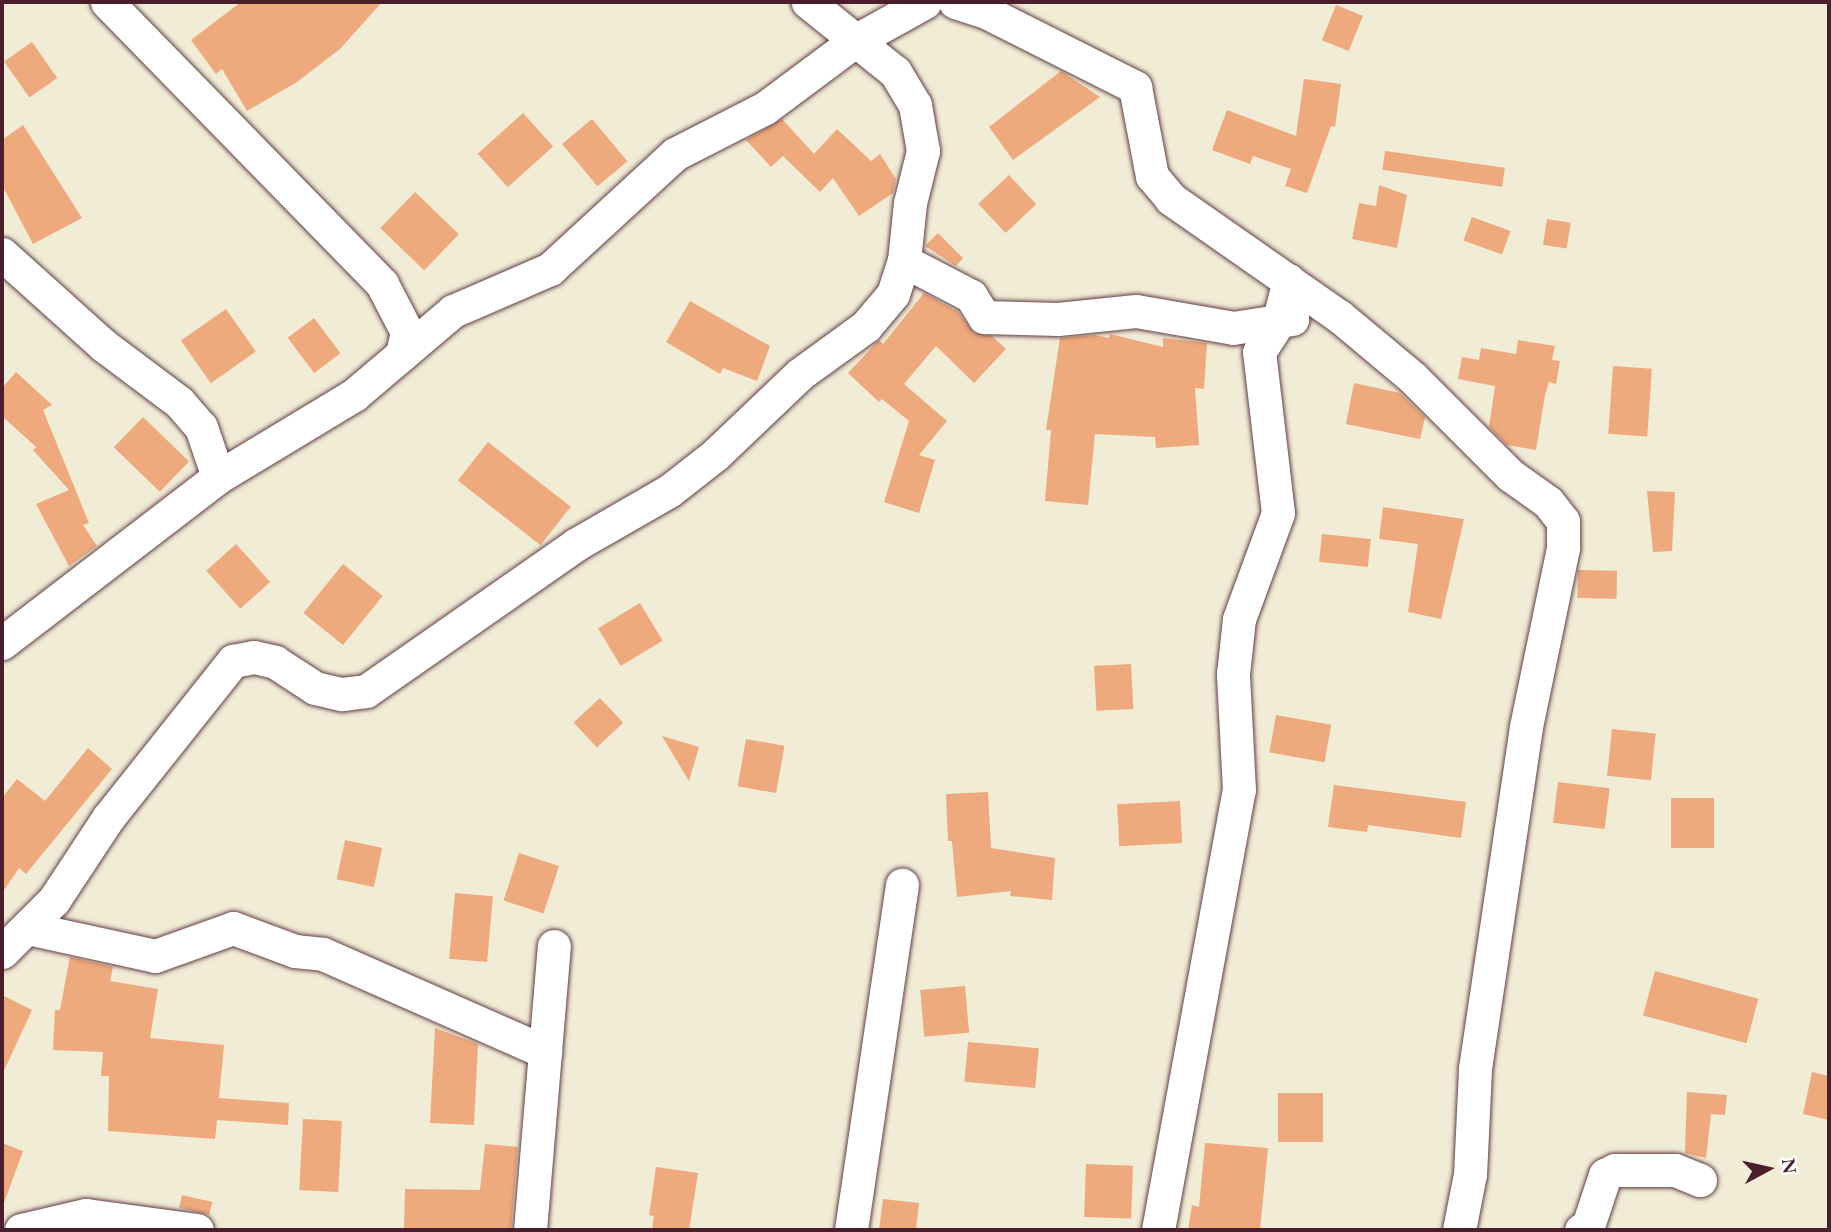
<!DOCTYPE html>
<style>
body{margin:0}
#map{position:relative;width:1831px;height:1232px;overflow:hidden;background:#f1ecd6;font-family:"EB Garamond",serif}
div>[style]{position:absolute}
.building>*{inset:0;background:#eea97c;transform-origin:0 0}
.roads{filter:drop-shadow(0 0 2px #633e45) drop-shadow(0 0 2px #633e45)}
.minor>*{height:33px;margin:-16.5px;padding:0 16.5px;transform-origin:16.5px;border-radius:16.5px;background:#fff}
span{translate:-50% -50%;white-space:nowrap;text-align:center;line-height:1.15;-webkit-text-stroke:5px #fff;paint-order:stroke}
.frame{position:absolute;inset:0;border:4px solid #4a1f2b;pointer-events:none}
.north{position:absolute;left:1733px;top:1134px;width:70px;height:70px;-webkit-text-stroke:5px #fff;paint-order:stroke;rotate:82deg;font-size:19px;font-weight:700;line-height:28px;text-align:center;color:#4a1f2b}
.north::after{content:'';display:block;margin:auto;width:24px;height:32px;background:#4a1f2b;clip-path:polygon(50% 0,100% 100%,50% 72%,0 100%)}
</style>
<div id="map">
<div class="building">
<i style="clip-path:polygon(241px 2px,382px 2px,340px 49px,297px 82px,247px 111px,222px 69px,216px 74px,191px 40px)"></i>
<i style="left:1336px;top:5px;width:29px;height:38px;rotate:22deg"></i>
<i style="left:32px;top:42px;width:44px;height:34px;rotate:55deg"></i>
<i style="clip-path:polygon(1061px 71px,1100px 97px,1013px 160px,989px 127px)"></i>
<i style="clip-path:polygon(1304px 79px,1341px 84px,1335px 127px,1331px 126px,1307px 193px,1285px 186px,1291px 169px,1253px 156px,1250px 164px,1212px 150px,1227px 110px,1296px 136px)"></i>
<i style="left:523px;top:113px;width:45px;height:61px;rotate:48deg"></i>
<i style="left:592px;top:119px;width:55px;height:39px;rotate:50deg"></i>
<i style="clip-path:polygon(782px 119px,814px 154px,837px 129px,871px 161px,880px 154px,896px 179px,893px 193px,859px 216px,833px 178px,820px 192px,783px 156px,771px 167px,746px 140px)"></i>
<i style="clip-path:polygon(23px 125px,82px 218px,33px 244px,2px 185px,2px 140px)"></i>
<i style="left:1385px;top:151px;width:121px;height:19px;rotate:8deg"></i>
<i style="left:1009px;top:175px;width:40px;height:42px;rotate:47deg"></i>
<i style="clip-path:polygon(1379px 185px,1407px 195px,1397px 248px,1352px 239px,1359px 203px,1376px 206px)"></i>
<i style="left:415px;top:192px;width:61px;height:50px;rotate:44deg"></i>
<i style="left:1472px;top:217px;width:41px;height:25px;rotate:20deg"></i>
<i style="left:1547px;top:219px;width:24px;height:26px;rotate:9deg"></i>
<i style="clip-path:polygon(938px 233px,963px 258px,956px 266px,925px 246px)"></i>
<i style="clip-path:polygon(924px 293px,957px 311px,974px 333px,992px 336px,1006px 349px,974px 383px,936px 346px,904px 384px,947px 421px,919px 455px,935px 460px,919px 513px,884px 502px,909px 421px,882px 399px,879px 402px,848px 373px,879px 340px,883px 344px)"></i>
<i style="clip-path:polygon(690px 301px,770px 346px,757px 381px,723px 368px,720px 374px,666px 342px)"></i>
<i style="left:226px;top:309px;width:52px;height:55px;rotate:55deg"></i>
<i style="left:314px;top:318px;width:44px;height:33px;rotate:53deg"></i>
<i style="clip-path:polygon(1110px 334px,1163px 347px,1163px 338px,1207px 343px,1204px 389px,1195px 388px,1199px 445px,1156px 448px,1155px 437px,1095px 434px,1088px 505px,1045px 501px,1051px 430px,1046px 430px,1060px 338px,1094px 335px,1109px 338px)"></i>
<i style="clip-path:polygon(1518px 340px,1555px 346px,1552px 360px,1560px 361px,1556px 384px,1549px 382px,1545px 395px,1536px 450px,1507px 445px,1489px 427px,1495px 386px,1458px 379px,1462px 357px,1479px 360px,1481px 348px,1516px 354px)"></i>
<i style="left:1613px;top:366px;width:39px;height:68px;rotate:4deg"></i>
<i style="clip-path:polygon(16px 372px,52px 405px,43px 410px,89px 523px,83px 525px,97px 546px,69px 566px,36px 504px,69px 490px,33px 450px,36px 447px,2px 416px,2px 388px)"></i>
<i style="clip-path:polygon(1354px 383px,1400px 393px,1425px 417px,1420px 439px,1346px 424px)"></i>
<i style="left:143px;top:417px;width:64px;height:42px;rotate:44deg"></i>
<i style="left:488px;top:442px;width:105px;height:49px;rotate:38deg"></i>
<i style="clip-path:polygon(1647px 491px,1675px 492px,1672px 551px,1653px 552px)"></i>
<i style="clip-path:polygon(1383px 507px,1464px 519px,1441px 619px,1408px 612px,1418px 544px,1379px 539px)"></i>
<i style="left:1322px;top:534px;width:49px;height:28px;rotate:6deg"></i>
<i style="left:236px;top:544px;width:51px;height:40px;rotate:48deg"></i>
<i style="left:343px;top:564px;width:51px;height:63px;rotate:39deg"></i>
<i style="left:1578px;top:570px;width:39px;height:28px;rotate:1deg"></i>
<i style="left:640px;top:603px;width:44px;height:49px;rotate:59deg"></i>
<i style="left:1131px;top:664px;width:45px;height:37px;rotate:87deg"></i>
<i style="left:600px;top:698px;width:34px;height:36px;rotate:47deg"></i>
<i style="left:1276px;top:715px;width:56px;height:38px;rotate:10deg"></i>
<i style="left:1612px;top:729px;width:44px;height:47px;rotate:6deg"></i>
<i style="clip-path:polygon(662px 736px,699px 747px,689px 781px)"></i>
<i style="left:746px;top:739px;width:39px;height:48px;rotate:10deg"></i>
<i style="clip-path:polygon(88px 748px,112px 769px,26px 874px,19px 868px,2px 893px,2px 798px,17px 779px,45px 801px)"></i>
<i style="left:1558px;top:782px;width:52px;height:41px;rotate:7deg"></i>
<i style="clip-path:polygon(1334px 785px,1466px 802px,1461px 838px,1368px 825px,1367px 832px,1328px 827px)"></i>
<i style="clip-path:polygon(988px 792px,991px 848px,1055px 858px,1052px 900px,1010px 896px,1011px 891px,957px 897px,952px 841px,948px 841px,946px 794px)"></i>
<i style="left:1714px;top:798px;width:50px;height:43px;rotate:90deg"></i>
<i style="left:1180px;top:801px;width:42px;height:63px;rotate:87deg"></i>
<i style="left:345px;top:840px;width:38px;height:40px;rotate:12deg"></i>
<i style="left:519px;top:853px;width:42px;height:50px;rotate:18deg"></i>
<i style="left:455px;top:893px;width:38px;height:66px;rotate:5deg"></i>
<i style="clip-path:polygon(70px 957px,113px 967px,110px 981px,158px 989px,150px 1038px,224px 1045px,219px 1098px,289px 1103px,288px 1125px,217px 1120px,215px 1139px,108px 1131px,109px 1076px,101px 1076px,103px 1052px,53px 1050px,55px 1010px,60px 1010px)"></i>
<i style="left:1655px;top:971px;width:107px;height:46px;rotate:15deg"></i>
<i style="left:965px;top:986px;width:47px;height:45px;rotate:85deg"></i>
<i style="clip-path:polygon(2px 995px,32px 1010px,2px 1075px)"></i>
<i style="clip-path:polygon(435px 1028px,478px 1044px,474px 1125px,430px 1123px)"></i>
<i style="left:968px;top:1042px;width:71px;height:40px;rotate:5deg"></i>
<i style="clip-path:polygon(1812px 1072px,1829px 1076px,1829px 1120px,1803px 1114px)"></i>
<i style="clip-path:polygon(1687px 1092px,1727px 1095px,1725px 1115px,1711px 1114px,1706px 1158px,1685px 1153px)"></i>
<i style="left:1278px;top:1093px;width:45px;height:49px"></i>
<i style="left:303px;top:1119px;width:39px;height:71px;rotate:3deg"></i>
<i style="clip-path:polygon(2px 1143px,23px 1151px,4px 1203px,2px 1202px)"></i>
<i style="clip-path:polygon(1205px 1143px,1268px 1148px,1260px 1230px,1188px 1230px,1192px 1205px,1199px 1207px)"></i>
<i style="clip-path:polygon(485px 1144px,518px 1147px,511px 1230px,404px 1230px,405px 1189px,480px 1190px)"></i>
<i style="left:1086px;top:1164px;width:47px;height:53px;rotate:2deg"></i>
<i style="clip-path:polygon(656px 1167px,698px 1173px,689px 1230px,652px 1230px,654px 1216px,649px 1215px)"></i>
<i style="left:182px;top:1195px;width:31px;height:13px;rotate:13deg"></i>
<i style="clip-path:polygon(883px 1199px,919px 1203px,916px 1230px,879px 1230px)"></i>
</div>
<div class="roads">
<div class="minor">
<i style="left:107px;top:2px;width:394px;rotate:45.7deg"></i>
<i style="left:382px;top:284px;width:54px;rotate:62.5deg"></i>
<i style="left:407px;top:332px;width:23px;rotate:103deg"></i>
<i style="left:955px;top:2px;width:35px;rotate:18deg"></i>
<i style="left:988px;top:13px;width:165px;rotate:26.7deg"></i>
<i style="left:1135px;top:87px;width:91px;rotate:79.2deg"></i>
<i style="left:1152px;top:176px;width:30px;rotate:50deg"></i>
<i style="left:1171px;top:199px;width:205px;rotate:34.9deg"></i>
<i style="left:1339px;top:316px;width:95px;rotate:39.9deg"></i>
<i style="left:1412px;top:377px;width:139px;rotate:45deg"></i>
<i style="left:1510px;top:475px;width:47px;rotate:35.4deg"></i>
<i style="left:1548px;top:502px;width:24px;rotate:52deg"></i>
<i style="left:1563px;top:521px;width:27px;rotate:90deg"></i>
<i style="left:1563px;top:548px;width:183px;rotate:101.7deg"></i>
<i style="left:1526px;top:727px;width:346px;rotate:98.5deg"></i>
<i style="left:1475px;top:1069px;width:105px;rotate:92.7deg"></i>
<i style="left:1470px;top:1174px;width:57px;rotate:101.1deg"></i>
<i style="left:2px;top:254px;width:136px;rotate:42deg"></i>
<i style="left:103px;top:345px;width:95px;rotate:36.9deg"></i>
<i style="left:179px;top:402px;width:33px;rotate:49deg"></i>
<i style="left:201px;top:427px;width:53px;rotate:71.2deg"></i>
<i style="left:904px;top:261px;width:76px;rotate:27.6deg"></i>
<i style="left:971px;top:296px;width:25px;rotate:58deg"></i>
<i style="left:984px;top:317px;width:74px;rotate:1.5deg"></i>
<i style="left:1058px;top:319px;width:78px;rotate:-5.9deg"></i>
<i style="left:1136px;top:311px;width:98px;rotate:9.9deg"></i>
<i style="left:1233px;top:328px;width:60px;rotate:-8.7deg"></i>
<i style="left:2px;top:643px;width:272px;rotate:-37.5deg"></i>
<i style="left:218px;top:477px;width:159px;rotate:-31.1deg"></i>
<i style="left:354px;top:395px;width:130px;rotate:-40.3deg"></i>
<i style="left:453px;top:311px;width:106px;rotate:-23.4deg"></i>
<i style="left:550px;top:269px;width:170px;rotate:-42.6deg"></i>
<i style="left:675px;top:154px;width:101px;rotate:-27.1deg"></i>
<i style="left:765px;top:108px;width:112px;rotate:-36.7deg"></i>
<i style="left:855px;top:41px;width:80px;rotate:-29.1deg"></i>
<i style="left:27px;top:928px;width:131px;rotate:12.3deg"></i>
<i style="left:155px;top:956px;width:83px;rotate:-19.7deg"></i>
<i style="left:233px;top:928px;width:66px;rotate:20.4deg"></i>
<i style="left:295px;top:951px;width:28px;rotate:6deg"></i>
<i style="left:323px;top:954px;width:243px;rotate:23.8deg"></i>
<i style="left:2px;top:952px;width:74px;rotate:-45deg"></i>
<i style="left:54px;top:900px;width:98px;rotate:-56.6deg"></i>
<i style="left:108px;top:818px;width:201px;rotate:-51.5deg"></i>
<i style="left:233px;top:661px;width:21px;rotate:-11deg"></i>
<i style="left:254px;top:657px;width:22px;rotate:13deg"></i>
<i style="left:275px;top:662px;width:48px;rotate:33deg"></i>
<i style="left:315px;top:688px;width:28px;rotate:13deg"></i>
<i style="left:342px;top:694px;width:24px;rotate:-7deg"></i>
<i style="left:366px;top:691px;width:255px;rotate:-34.9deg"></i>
<i style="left:575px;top:545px;width:108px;rotate:-29.9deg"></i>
<i style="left:669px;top:491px;width:58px;rotate:-38deg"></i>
<i style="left:715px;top:455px;width:117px;rotate:-43.6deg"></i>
<i style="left:800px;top:374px;width:82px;rotate:-36deg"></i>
<i style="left:866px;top:326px;width:42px;rotate:-49.8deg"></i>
<i style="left:893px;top:294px;width:35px;rotate:-72deg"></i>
<i style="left:904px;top:261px;width:58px;rotate:-84.1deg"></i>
<i style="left:910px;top:203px;width:54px;rotate:-76deg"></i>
<i style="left:923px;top:151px;width:47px;rotate:-99.9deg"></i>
<i style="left:915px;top:105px;width:39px;rotate:-121deg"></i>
<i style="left:895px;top:72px;width:112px;rotate:-141.2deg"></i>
<i style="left:21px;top:1230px;width:67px;rotate:-13deg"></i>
<i style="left:86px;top:1215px;width:112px;rotate:7.7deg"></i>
<i style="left:530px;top:1230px;width:285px;rotate:-85.2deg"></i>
<i style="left:851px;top:1230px;width:349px;rotate:-81.6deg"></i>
<i style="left:1158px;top:1230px;width:447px;rotate:-79.6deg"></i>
<i style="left:1239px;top:790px;width:116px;rotate:-93deg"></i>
<i style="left:1233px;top:674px;width:55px;rotate:-83.8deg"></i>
<i style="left:1239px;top:619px;width:113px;rotate:-69.8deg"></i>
<i style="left:1278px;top:513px;width:162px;rotate:-96.7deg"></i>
<i style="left:1259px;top:352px;width:35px;rotate:-57deg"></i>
<i style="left:1278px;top:323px;width:44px;rotate:-75.7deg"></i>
<i style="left:1581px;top:1230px;width:8px;rotate:-30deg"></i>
<i style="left:1588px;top:1226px;width:54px;rotate:-71.6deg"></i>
<i style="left:1605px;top:1175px;width:11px;rotate:-27deg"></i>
<i style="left:1615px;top:1170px;width:60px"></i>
<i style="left:1675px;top:1170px;width:27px;rotate:22deg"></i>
</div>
</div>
<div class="frame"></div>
<div class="north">N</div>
</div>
